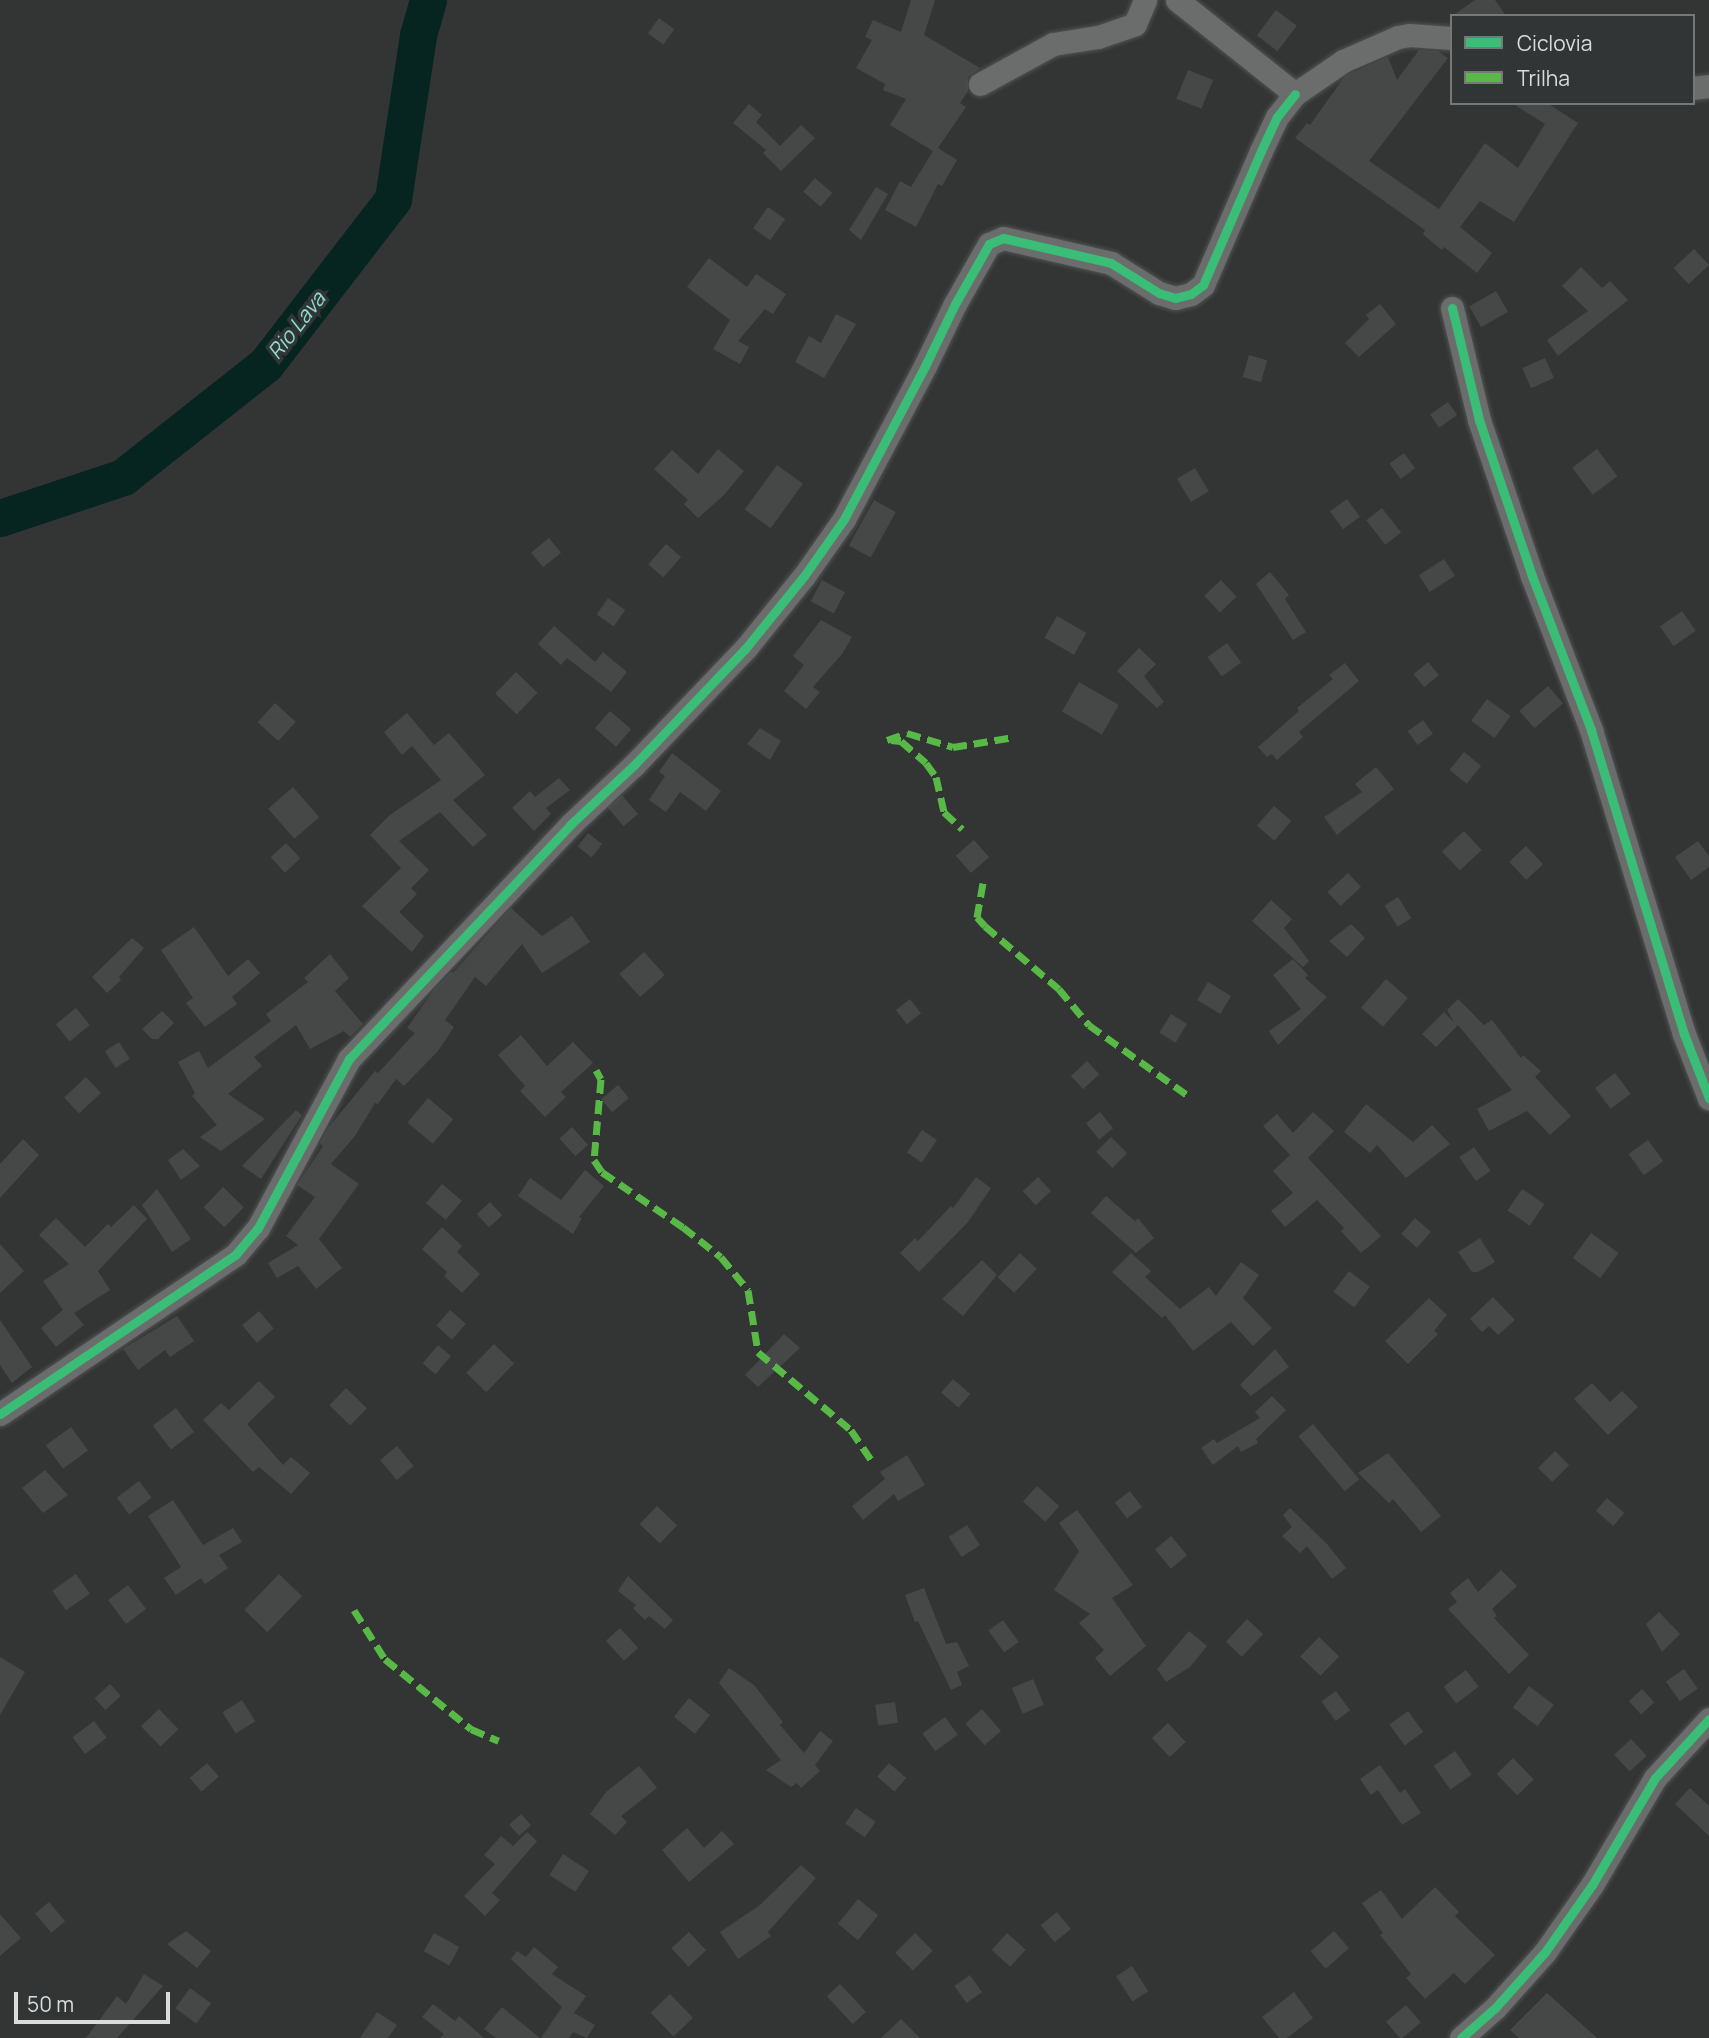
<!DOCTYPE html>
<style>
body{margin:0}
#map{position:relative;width:1709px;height:2038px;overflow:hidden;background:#333434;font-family:Manrope,sans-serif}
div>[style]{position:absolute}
.river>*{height:37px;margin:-18.5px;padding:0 18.5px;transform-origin:18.5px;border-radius:18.5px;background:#062420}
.building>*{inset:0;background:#464847;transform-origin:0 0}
.roads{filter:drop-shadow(0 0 2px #515252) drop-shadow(0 0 2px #515252)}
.street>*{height:23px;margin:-11.5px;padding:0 11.5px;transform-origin:11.5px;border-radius:11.5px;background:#6b6d6c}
.quiet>*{height:7px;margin-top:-3.5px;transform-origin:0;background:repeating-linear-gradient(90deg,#58b947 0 14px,transparent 0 21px)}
.cycleway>*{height:9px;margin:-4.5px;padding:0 4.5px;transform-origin:4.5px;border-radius:4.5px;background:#3abd76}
span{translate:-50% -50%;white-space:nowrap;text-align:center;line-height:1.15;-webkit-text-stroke:7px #323535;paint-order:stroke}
.water-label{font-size:21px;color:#8fddd1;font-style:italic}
.legend{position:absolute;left:1450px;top:14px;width:245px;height:91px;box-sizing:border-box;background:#323535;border:2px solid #757878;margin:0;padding:9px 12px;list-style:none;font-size:21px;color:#dadcdc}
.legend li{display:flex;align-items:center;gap:14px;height:35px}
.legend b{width:35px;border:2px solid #757878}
.scale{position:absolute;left:14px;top:1992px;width:156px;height:32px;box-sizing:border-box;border:4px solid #dadcdc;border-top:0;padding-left:9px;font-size:21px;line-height:24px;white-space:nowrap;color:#dadcdc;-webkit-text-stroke:5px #323535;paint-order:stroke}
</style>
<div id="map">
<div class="river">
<i style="left:0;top:518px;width:130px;rotate:-18.4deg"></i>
<i style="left:123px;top:477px;width:182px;rotate:-38.3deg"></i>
<i style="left:266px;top:364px;width:208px;rotate:-52.4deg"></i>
<i style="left:393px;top:199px;width:166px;rotate:-81.3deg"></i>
<i style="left:418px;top:35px;width:36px;rotate:-74deg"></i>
</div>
<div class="building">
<i style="clip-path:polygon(911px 0,935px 0,924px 35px,980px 68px,968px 77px,968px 91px,960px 103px,966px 107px,938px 148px,957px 160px,942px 186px,938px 184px,916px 227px,885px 210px,900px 181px,911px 187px,933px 151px,890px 125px,906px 99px,883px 90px,885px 84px,856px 68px,872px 40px,865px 37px,873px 20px,901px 32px)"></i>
<i style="clip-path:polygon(1475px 0,1495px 0,1506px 16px,1452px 16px)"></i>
<i style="left:1276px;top:10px;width:26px;height:32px;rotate:37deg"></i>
<i style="left:659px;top:18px;width:19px;height:19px;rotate:36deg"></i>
<i style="clip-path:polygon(1419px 50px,1438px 51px,1448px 58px,1369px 161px,1439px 209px,1485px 143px,1518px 168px,1545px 124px,1512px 103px,1547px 103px,1578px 123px,1514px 222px,1480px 201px,1460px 227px,1492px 253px,1477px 273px,1444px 247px,1442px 250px,1433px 243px,1423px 234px,1425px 230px,1295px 138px,1307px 123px,1310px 125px,1345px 76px,1388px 57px,1397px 80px)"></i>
<i style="left:1188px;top:70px;width:27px;height:31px;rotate:22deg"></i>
<i style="clip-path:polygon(749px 104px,762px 115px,756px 122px,780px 146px,801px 125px,815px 138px,781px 171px,763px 153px,766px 150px,733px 123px)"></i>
<i style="left:815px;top:178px;width:23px;height:18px;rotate:41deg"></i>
<i style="clip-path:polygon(876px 187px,888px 194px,861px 240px,849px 230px)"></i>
<i style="left:768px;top:207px;width:21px;height:26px;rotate:35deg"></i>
<i style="left:1694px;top:249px;width:22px;height:28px;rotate:47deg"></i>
<i style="clip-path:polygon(709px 258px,747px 287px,756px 274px,786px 294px,773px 314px,765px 309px,738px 341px,749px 347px,740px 364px,713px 349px,730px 320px,687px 287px)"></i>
<i style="clip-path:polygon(1581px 267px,1602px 288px,1610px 281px,1628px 300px,1558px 356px,1547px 340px,1588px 311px,1562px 286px)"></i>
<i style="left:1496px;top:291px;width:24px;height:31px;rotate:60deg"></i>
<i style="clip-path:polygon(1380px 304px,1396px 324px,1359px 357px,1345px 343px,1369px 319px,1366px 315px)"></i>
<i style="clip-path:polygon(836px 314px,856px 324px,824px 378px,795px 362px,809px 336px,821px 343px)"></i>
<i style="left:1249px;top:355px;width:19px;height:23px;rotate:16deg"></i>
<i style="left:1545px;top:358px;width:22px;height:25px;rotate:66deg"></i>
<i style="left:1448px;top:402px;width:16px;height:22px;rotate:55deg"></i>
<i style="clip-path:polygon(718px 449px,744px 471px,723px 496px,698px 518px,684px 504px,688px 500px,654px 469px,672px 450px,698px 474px)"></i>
<i style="left:1597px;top:449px;width:34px;height:31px;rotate:53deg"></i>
<i style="left:1404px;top:453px;width:19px;height:18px;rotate:54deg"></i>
<i style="left:777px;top:465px;width:32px;height:55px;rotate:36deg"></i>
<i style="left:1195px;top:468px;width:27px;height:21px;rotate:59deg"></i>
<i style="left:1347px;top:499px;width:22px;height:21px;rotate:54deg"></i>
<i style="left:874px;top:500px;width:25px;height:52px;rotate:29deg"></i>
<i style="left:1382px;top:508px;width:31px;height:20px;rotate:52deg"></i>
<i style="left:549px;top:538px;width:19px;height:23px;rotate:51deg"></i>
<i style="left:666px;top:544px;width:20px;height:27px;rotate:41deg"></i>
<i style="left:1444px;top:559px;width:20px;height:30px;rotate:57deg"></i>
<i style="clip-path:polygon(1270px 572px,1289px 595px,1285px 599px,1306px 632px,1293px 640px,1256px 584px)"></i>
<i style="left:822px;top:580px;width:26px;height:24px;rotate:28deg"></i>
<i style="left:1221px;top:580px;width:23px;height:23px;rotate:47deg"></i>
<i style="left:608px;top:598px;width:21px;height:20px;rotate:35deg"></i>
<i style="left:1682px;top:611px;width:24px;height:27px;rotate:55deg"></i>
<i style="left:1057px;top:616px;width:34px;height:25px;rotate:30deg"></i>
<i style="clip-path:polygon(821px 620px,852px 637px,842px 654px,813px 687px,820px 692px,806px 709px,784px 691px,804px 665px,793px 656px)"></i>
<i style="clip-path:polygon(554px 626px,595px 662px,603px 652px,627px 672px,611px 692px,567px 658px,561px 665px,538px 644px)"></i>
<i style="left:1227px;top:643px;width:24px;height:24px;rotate:54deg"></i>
<i style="clip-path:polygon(1139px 648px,1156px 664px,1144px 676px,1164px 702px,1157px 708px,1117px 671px)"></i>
<i style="left:1428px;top:662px;width:17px;height:19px;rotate:50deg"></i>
<i style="clip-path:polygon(1345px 663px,1359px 681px,1299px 732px,1303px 737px,1277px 760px,1272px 754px,1267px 757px,1258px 747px,1299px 711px,1297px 708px,1333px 679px,1329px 675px)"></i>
<i style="left:516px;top:672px;width:30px;height:30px;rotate:44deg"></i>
<i style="left:1079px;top:682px;width:46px;height:34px;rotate:30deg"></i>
<i style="left:1548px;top:686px;width:23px;height:38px;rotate:49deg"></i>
<i style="left:1487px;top:699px;width:29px;height:27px;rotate:36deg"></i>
<i style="left:275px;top:703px;width:28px;height:26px;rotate:42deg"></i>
<i style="left:610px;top:711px;width:28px;height:23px;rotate:41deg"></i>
<i style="clip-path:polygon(407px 713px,434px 745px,449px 733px,485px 775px,453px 800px,487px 835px,473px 847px,440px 812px,399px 841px,429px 870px,411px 888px,417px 894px,399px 912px,424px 936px,412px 952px,362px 906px,401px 868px,370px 835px,390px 815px,441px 780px,412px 746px,402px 755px,384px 732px)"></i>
<i style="left:1423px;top:720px;width:17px;height:19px;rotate:54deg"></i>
<i style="clip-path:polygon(760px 728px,781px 741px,770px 760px,747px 744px)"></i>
<i style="left:1464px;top:752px;width:22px;height:23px;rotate:39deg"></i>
<i style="clip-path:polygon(672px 753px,721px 791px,706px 811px,680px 792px,666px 812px,649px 800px,665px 776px,659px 772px)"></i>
<i style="clip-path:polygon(1376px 767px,1394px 789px,1337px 835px,1324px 817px,1362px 792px,1355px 784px)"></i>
<i style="clip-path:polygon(559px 778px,570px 790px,546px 808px,551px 814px,534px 831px,512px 808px,530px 791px,535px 797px)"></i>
<i style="left:293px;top:787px;width:40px;height:33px;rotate:49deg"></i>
<i style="left:622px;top:795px;width:25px;height:19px;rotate:50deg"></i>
<i style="left:1274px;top:806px;width:23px;height:26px;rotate:41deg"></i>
<i style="left:1464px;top:831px;width:26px;height:30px;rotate:47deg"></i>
<i style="left:588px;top:833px;width:18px;height:17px;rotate:38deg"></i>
<i style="left:974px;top:840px;width:23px;height:24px;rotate:49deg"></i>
<i style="clip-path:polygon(1698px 841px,1709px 856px,1709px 867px,1691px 880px,1675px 857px)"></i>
<i style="left:286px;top:843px;width:21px;height:21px;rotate:47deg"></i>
<i style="left:1526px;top:846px;width:25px;height:23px;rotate:47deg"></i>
<i style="left:1348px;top:873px;width:19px;height:28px;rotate:47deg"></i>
<i style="left:1398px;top:897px;width:25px;height:16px;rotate:58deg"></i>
<i style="clip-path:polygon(1271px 900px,1292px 919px,1284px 928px,1309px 961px,1303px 967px,1252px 921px)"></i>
<i style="clip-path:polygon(511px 908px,542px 936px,572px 916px,590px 942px,542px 973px,522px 944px,486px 986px,475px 977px,445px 1020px,454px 1027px,438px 1051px,404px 1086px,396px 1079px,378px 1104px,375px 1103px,355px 1136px,331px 1164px,359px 1184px,319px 1239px,342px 1268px,316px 1289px,298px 1266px,277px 1278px,268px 1263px,298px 1245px,286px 1236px,315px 1197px,297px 1185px,323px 1146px,320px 1143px,328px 1128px,375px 1071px,378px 1073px,415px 1033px,407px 1028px,435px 988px,451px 972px,453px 973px)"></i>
<i style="clip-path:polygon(1351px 924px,1365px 938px,1347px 957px,1329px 941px)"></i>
<i style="clip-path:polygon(194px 927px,228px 976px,248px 959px,260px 973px,232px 997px,237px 1004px,205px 1027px,186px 1003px,193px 998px,161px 950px)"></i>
<i style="clip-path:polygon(132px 938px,144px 948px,119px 977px,121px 980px,107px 993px,92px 977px)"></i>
<i style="left:644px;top:952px;width:31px;height:33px;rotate:48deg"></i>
<i style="clip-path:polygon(330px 954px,349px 978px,335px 991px,363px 1024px,350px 1037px,344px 1031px,310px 1049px,296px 1025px,254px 1057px,262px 1066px,228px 1094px,265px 1119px,221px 1151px,200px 1137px,217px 1125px,192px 1096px,195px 1093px,178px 1062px,199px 1051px,208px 1068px,271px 1021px,266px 1014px,308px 982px,304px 978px)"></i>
<i style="clip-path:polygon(1293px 959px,1308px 975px,1305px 978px,1327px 997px,1278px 1045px,1269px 1031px,1301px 1009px,1273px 975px)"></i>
<i style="left:1386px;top:979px;width:29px;height:38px;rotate:41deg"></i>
<i style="left:1208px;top:982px;width:27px;height:21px;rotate:31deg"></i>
<i style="left:910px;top:999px;width:18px;height:18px;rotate:52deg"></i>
<i style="clip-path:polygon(1458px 999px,1484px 1025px,1492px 1020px,1521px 1058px,1523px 1055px,1541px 1071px,1535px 1077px,1571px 1116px,1550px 1135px,1527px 1111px,1489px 1131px,1477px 1109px,1512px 1090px,1458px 1025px,1436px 1047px,1422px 1034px,1444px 1012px,1454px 1022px,1447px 1010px)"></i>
<i style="left:76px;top:1008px;width:22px;height:26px;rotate:51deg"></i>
<i style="clip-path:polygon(162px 1011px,174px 1023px,158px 1039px,152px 1039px,142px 1029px)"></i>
<i style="left:1171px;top:1014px;width:19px;height:22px;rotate:32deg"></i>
<i style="clip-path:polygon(521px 1035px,547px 1066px,573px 1042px,593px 1063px,561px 1092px,566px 1097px,545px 1117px,520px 1091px,525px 1086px,498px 1055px)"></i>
<i style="left:119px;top:1042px;width:20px;height:17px;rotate:57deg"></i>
<i style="left:1087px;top:1061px;width:18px;height:22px;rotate:47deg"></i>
<i style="left:1615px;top:1073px;width:26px;height:25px;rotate:53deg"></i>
<i style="left:86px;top:1077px;width:22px;height:30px;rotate:47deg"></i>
<i style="left:618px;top:1085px;width:17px;height:22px;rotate:50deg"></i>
<i style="left:428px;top:1098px;width:33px;height:32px;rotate:40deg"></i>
<i style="clip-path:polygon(1366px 1104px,1413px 1142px,1432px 1125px,1450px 1144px,1406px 1178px,1377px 1145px,1370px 1153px,1344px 1132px)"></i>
<i style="clip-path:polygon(296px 1110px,302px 1115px,261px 1179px,242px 1166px)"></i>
<i style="left:1100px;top:1112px;width:21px;height:18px;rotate:51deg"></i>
<i style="clip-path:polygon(1313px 1112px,1334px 1131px,1308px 1158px,1381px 1236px,1361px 1253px,1341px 1231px,1344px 1228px,1317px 1200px,1285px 1227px,1271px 1211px,1293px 1193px,1273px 1171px,1290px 1155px,1263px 1126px,1277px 1114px,1293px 1133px)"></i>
<i style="left:572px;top:1127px;width:24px;height:17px;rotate:48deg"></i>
<i style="left:922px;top:1130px;width:18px;height:27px;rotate:34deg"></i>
<i style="left:1111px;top:1137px;width:23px;height:21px;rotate:45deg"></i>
<i style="clip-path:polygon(23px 1139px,39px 1155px,0 1198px,0 1164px)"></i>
<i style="left:1648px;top:1140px;width:26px;height:24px;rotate:54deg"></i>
<i style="left:1474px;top:1147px;width:29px;height:18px;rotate:55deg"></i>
<i style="clip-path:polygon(183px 1149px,200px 1166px,181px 1180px,168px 1160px)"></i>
<i style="clip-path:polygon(585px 1170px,604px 1186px,579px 1217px,582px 1218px,573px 1234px,518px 1196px,530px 1178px,561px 1200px)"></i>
<i style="clip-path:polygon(976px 1177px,991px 1188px,968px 1222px,919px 1272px,900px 1253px,915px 1238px,918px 1241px,951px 1206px,953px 1208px)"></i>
<i style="left:1038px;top:1177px;width:19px;height:21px;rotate:47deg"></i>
<i style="left:442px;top:1184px;width:26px;height:25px;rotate:40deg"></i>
<i style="left:223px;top:1187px;width:29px;height:28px;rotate:44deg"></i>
<i style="clip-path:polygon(157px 1189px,191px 1239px,172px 1252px,142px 1205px)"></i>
<i style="left:1522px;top:1189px;width:27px;height:26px;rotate:34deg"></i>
<i style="clip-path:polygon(1106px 1196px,1135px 1221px,1138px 1218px,1154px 1238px,1136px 1253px,1091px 1213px)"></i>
<i style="left:490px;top:1202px;width:18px;height:18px;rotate:47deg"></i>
<i style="clip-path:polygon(134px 1205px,147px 1219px,98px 1271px,110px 1290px,74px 1313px,84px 1325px,56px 1347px,41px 1328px,63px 1310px,43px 1281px,69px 1264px,39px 1235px,56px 1218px,85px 1247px,108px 1224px,111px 1227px)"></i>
<i style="left:1415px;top:1218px;width:21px;height:21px;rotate:41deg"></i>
<i style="clip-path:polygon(442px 1227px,462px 1246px,457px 1252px,480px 1274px,462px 1293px,444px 1276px,447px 1272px,422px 1249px)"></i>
<i style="left:1591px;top:1233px;width:34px;height:31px;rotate:36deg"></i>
<i style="clip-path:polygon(1480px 1238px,1495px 1262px,1478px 1272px,1472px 1272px,1458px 1252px)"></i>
<i style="clip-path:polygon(0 1244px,24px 1271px,0 1293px)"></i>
<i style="left:1020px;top:1253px;width:23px;height:33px;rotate:43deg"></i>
<i style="clip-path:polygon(1131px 1253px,1151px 1271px,1145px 1277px,1180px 1309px,1209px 1287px,1216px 1296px,1241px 1262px,1259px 1275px,1243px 1298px,1272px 1328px,1253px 1346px,1231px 1322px,1193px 1351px,1165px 1315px,1162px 1318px,1112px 1272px)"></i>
<i style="clip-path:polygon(982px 1260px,997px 1275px,963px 1316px,942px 1299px)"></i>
<i style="left:1349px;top:1271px;width:26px;height:26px;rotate:37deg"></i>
<i style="clip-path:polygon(1493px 1297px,1515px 1320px,1498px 1335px,1489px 1326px,1482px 1332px,1470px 1319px)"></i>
<i style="clip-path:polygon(1429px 1298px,1447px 1315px,1434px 1331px,1438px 1334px,1408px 1364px,1385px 1341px)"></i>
<i style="left:450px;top:1310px;width:21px;height:21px;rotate:41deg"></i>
<i style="left:259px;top:1311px;width:23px;height:22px;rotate:50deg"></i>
<i style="clip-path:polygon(177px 1316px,194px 1341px,170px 1357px,165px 1350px,138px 1370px,123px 1349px)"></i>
<i style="clip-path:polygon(0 1320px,32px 1367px,12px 1383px,0 1365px)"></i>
<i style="clip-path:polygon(784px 1334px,800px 1348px,758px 1387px,745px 1375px)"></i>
<i style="left:494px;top:1344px;width:28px;height:40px;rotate:44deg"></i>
<i style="left:438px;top:1345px;width:17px;height:24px;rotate:40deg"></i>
<i style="clip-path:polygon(1275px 1349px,1289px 1367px,1251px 1396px,1240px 1385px)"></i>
<i style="left:953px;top:1379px;width:23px;height:18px;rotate:41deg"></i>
<i style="clip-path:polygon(259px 1381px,275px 1397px,247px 1424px,283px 1465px,291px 1457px,310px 1473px,291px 1494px,259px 1467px,253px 1472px,203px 1420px,221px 1403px,229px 1410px)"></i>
<i style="clip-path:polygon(1592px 1383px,1610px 1402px,1622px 1391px,1638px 1407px,1608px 1435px,1574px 1399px)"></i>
<i style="left:346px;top:1388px;width:29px;height:24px;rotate:44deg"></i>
<i style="clip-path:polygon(1272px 1396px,1286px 1410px,1256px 1439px,1258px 1443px,1241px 1452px,1238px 1446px,1213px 1465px,1201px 1448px,1214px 1439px,1217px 1443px,1260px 1418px,1255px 1412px)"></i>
<i style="left:176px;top:1408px;width:30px;height:29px;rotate:53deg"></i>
<i style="left:1313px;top:1424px;width:72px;height:19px;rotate:50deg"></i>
<i style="left:71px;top:1427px;width:29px;height:31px;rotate:54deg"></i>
<i style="left:397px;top:1446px;width:26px;height:22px;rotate:50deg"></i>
<i style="left:1555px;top:1451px;width:20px;height:24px;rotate:45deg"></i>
<i style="clip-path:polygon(1388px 1453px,1441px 1516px,1421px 1532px,1393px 1499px,1389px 1503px,1358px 1473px)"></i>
<i style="clip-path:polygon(907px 1455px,925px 1485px,898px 1501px,894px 1494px,863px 1520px,852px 1506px,885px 1479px,880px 1472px)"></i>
<i style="clip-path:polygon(45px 1470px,68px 1495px,43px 1513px,22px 1488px)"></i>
<i style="left:139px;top:1481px;width:21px;height:28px;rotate:53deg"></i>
<i style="left:1037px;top:1486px;width:30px;height:21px;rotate:42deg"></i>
<i style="left:1130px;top:1491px;width:20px;height:19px;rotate:53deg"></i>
<i style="left:1607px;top:1498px;width:23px;height:17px;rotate:41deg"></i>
<i style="clip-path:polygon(173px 1500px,203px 1545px,233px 1528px,242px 1542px,219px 1555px,228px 1568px,205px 1584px,201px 1578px,176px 1595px,164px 1578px,181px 1567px,148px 1516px)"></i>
<i style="left:657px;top:1506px;width:28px;height:25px;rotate:44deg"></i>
<i style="clip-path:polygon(1290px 1508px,1327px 1544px,1346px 1568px,1332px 1579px,1307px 1546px,1300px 1553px,1282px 1536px,1292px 1527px,1283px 1515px)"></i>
<i style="clip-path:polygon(1077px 1510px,1133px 1585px,1112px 1598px,1146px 1646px,1110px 1676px,1095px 1658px,1104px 1650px,1079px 1623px,1090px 1614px,1054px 1590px,1079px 1551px,1059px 1523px)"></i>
<i style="left:967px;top:1525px;width:24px;height:22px;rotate:57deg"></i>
<i style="left:1171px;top:1536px;width:25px;height:21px;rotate:50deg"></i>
<i style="clip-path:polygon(1501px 1570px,1517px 1586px,1492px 1609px,1497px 1616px,1494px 1618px,1529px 1655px,1509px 1674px,1448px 1609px,1457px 1602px,1450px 1593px,1468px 1578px,1478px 1592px)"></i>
<i style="left:76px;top:1574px;width:24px;height:29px;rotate:55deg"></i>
<i style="left:279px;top:1574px;width:32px;height:50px;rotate:44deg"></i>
<i style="clip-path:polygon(628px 1576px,673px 1620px,665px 1629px,649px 1616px,645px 1620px,633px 1608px,636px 1605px,618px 1591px)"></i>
<i style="left:128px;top:1585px;width:30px;height:25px;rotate:53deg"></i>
<i style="clip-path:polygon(924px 1588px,946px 1644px,957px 1642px,969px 1666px,957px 1672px,962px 1685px,951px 1690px,918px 1621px,915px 1622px,905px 1595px)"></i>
<i style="clip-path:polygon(1659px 1612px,1680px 1634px,1662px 1652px,1646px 1624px)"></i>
<i style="left:1247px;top:1619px;width:22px;height:31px;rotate:43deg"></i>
<i style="left:1003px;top:1620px;width:27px;height:18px;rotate:54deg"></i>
<i style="left:620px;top:1628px;width:27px;height:19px;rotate:48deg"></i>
<i style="clip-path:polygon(1189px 1631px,1207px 1646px,1190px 1667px,1166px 1682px,1157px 1669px)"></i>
<i style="left:1319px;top:1637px;width:28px;height:27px;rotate:44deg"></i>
<i style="clip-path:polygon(0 1657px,25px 1672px,0 1715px)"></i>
<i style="clip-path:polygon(729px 1668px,754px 1685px,783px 1722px,780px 1725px,804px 1753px,820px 1731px,833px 1741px,815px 1765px,820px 1771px,801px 1788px,797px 1783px,791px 1787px,766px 1770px,781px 1760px,719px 1683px)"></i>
<i style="left:1684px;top:1669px;width:24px;height:22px;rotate:55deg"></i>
<i style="left:1466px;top:1670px;width:21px;height:28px;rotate:53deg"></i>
<i style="left:1033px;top:1679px;width:28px;height:23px;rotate:67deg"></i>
<i style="left:110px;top:1684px;width:16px;height:21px;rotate:47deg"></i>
<i style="left:1529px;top:1686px;width:31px;height:27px;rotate:37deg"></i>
<i style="left:1642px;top:1689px;width:18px;height:18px;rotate:47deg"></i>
<i style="left:1336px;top:1691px;width:24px;height:18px;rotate:54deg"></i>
<i style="left:689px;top:1698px;width:27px;height:24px;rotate:39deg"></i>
<i style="left:242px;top:1700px;width:25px;height:23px;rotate:58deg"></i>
<i style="left:895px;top:1702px;width:21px;height:20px;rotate:82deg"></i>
<i style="left:159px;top:1709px;width:28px;height:25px;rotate:46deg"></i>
<i style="left:982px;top:1709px;width:29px;height:22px;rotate:49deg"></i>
<i style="left:1408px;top:1711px;width:26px;height:23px;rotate:54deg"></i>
<i style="left:945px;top:1717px;width:22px;height:28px;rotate:54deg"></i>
<i style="left:94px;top:1721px;width:21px;height:27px;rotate:53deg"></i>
<i style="left:1168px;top:1723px;width:26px;height:22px;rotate:47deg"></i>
<i style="left:1631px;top:1739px;width:23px;height:23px;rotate:47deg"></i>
<i style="left:1455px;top:1751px;width:29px;height:26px;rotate:55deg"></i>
<i style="left:1513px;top:1758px;width:30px;height:23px;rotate:46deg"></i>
<i style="left:207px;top:1763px;width:18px;height:23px;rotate:49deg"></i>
<i style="left:889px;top:1763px;width:23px;height:18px;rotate:41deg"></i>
<i style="clip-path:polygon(1380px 1765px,1400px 1793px,1405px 1789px,1421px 1813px,1402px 1825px,1378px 1790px,1371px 1795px,1360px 1779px)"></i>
<i style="clip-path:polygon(639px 1766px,657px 1788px,621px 1816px,627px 1822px,615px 1835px,590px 1814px,606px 1792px)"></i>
<i style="clip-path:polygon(1690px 1788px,1709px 1806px,1709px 1836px,1675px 1804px)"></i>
<i style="left:856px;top:1808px;width:24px;height:19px;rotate:35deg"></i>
<i style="left:521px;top:1814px;width:15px;height:16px;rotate:48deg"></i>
<i style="clip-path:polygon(687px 1828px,704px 1848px,722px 1831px,734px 1844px,689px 1882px,662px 1850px)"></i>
<i style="clip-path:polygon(527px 1832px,537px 1841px,492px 1893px,500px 1900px,485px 1916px,464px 1896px,495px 1864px,484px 1855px,501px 1836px,513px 1846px)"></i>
<i style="left:563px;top:1854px;width:31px;height:25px;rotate:33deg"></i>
<i style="clip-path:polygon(801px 1865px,816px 1878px,768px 1932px,771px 1936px,738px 1959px,720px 1932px,760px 1905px)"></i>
<i style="clip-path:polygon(1435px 1887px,1459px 1912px,1455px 1916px,1495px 1955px,1465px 1984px,1454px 1973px,1425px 1999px,1406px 1978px,1411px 1974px,1380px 1935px,1383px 1933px,1362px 1903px,1381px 1890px,1402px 1919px)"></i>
<i style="left:858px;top:1899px;width:26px;height:32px;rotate:39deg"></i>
<i style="left:49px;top:1902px;width:25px;height:18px;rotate:50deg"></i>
<i style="left:1057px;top:1912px;width:22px;height:21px;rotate:51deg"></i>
<i style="clip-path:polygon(0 1914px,21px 1938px,0 1956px)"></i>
<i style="clip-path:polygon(186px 1931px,211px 1951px,197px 1968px,167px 1944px)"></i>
<i style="left:1334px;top:1931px;width:23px;height:31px;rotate:49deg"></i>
<i style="left:689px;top:1932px;width:25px;height:24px;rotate:47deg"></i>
<i style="left:434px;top:1933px;width:29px;height:21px;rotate:29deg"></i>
<i style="left:915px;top:1933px;width:25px;height:28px;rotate:45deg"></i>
<i style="left:1007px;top:1933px;width:25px;height:23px;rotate:42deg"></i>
<i style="clip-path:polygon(534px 1947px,558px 1967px,552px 1974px,586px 1996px,574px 2013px,595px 2025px,587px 2038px,573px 2032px,569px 2038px,541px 2038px,562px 2007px,511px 1959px,517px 1951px,526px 1957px)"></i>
<i style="left:1132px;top:1966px;width:30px;height:19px;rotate:57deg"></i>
<i style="clip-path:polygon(144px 1974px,163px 1986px,117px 2038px,86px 2038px,117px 1996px,126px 2004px)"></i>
<i style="left:970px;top:1975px;width:21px;height:19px;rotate:55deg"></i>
<i style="left:840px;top:1984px;width:38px;height:18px;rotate:47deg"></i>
<i style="left:190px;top:1988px;width:26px;height:25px;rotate:36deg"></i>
<i style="clip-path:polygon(1294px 1992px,1313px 2018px,1287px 2038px,1279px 2038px,1262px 2017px)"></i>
<i style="clip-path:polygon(1547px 1993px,1597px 2038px,1519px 2038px,1510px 2030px)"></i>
<i style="left:670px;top:1994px;width:33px;height:27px;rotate:46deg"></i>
<i style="clip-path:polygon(433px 2004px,455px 2021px,459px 2016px,484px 2038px,440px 2038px,444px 2034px,422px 2017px)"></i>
<i style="left:1406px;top:2005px;width:23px;height:26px;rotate:50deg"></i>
<i style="clip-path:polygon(502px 2007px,540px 2038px,496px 2038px,484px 2029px)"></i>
<i style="clip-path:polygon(377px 2012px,397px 2025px,388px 2038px,360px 2038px)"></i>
<i style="clip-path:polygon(901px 2019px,920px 2038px,881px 2038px)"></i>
</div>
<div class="roads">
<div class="street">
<i style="left:1177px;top:0;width:151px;rotate:38.5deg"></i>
<i style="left:1295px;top:94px;width:58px;rotate:-34.5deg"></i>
<i style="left:1343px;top:61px;width:60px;rotate:-23.6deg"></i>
<i style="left:1398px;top:37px;width:11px;rotate:-10deg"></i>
<i style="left:1409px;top:35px;width:43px;rotate:4deg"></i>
<i style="left:980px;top:84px;width:83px;rotate:-28.7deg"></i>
<i style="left:1053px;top:44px;width:46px;rotate:-8.8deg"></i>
<i style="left:1098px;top:37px;width:39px;rotate:-19deg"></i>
<i style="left:1135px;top:24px;width:26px;rotate:-67deg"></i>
<i style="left:1693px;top:88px;width:16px;rotate:-7deg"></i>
<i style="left:1452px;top:308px;width:115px;rotate:76.4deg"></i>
<i style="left:1479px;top:420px;width:165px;rotate:71.2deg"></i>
<i style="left:1532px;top:576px;width:165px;rotate:69deg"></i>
<i style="left:1591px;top:730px;width:318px;rotate:73deg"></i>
<i style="left:1684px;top:1034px;width:69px;rotate:68.7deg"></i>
<i style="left:0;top:1414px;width:285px;rotate:-34.1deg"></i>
<i style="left:236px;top:1254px;width:34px;rotate:-50deg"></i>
<i style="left:258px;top:1228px;width:192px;rotate:-61.7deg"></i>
<i style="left:349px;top:1059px;width:322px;rotate:-46.6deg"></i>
<i style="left:570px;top:825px;width:88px;rotate:-43.2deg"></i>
<i style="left:634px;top:765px;width:161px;rotate:-46.3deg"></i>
<i style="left:745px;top:649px;width:94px;rotate:-51.1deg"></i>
<i style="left:804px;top:576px;width:70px;rotate:-54.9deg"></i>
<i style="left:844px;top:519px;width:173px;rotate:-62.1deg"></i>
<i style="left:925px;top:366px;width:69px;rotate:-64.2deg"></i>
<i style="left:955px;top:304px;width:69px;rotate:-60.5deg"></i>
<i style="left:989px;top:244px;width:15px;rotate:-23deg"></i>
<i style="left:1003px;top:238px;width:111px;rotate:13deg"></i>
<i style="left:1111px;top:263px;width:57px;rotate:32deg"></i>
<i style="left:1159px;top:293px;width:17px;rotate:17deg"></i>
<i style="left:1175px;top:298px;width:16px;rotate:-14deg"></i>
<i style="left:1191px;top:294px;width:15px;rotate:-37deg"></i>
<i style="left:1203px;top:285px;width:146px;rotate:-66.6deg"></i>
<i style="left:1261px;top:151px;width:38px;rotate:-65deg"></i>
<i style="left:1277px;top:117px;width:29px;rotate:-52deg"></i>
<i style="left:1461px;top:2038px;width:45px;rotate:-41.4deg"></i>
<i style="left:1495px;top:2008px;width:75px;rotate:-48.2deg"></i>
<i style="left:1545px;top:1952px;width:82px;rotate:-55deg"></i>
<i style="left:1592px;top:1885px;width:124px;rotate:-59.5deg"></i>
<i style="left:1655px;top:1778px;width:80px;rotate:-47.5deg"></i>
</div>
</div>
<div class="quiet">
<i style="left:887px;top:740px;width:21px;rotate:-19deg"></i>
<i style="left:907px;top:733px;width:48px;rotate:16.9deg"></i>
<i style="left:953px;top:747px;width:62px;rotate:-9.3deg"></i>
<i style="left:891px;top:740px;width:10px;rotate:6deg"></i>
<i style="left:901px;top:741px;width:33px;rotate:41deg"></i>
<i style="left:926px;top:763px;width:17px;rotate:54deg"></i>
<i style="left:936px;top:777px;width:36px;rotate:77deg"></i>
<i style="left:944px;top:812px;width:25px;rotate:43deg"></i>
<i style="left:983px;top:883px;width:35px;rotate:100deg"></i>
<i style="left:977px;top:917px;width:12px;rotate:48deg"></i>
<i style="left:985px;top:926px;width:97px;rotate:40.4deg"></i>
<i style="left:1059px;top:989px;width:47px;rotate:50.2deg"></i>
<i style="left:1089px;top:1025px;width:120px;rotate:35.5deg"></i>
<i style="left:596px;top:1070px;width:10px;rotate:61deg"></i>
<i style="left:601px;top:1079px;width:81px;rotate:94.9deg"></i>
<i style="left:594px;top:1160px;width:14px;rotate:56deg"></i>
<i style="left:602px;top:1172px;width:98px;rotate:34.2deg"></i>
<i style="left:683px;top:1227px;width:48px;rotate:38.3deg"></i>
<i style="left:721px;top:1257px;width:43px;rotate:50.7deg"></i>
<i style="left:748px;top:1290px;width:63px;rotate:80.8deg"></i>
<i style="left:758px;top:1352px;width:121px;rotate:40deg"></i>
<i style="left:851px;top:1430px;width:41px;rotate:55.9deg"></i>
<i style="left:354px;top:1610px;width:58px;rotate:57.7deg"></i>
<i style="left:385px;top:1659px;width:111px;rotate:39.1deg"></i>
<i style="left:471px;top:1729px;width:30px;rotate:23deg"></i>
</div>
<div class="cycleway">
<i style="left:1452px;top:308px;width:115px;rotate:76.4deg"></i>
<i style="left:1479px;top:420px;width:165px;rotate:71.2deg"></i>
<i style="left:1532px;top:576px;width:165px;rotate:69deg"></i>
<i style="left:1591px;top:730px;width:318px;rotate:73deg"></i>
<i style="left:1684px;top:1034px;width:69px;rotate:68.7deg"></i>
<i style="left:0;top:1414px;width:285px;rotate:-34.1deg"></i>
<i style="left:236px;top:1254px;width:34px;rotate:-50deg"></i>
<i style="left:258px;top:1228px;width:192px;rotate:-61.7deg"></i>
<i style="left:349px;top:1059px;width:322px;rotate:-46.6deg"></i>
<i style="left:570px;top:825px;width:88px;rotate:-43.2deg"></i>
<i style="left:634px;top:765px;width:161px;rotate:-46.3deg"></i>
<i style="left:745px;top:649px;width:94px;rotate:-51.1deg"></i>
<i style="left:804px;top:576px;width:70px;rotate:-54.9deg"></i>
<i style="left:844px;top:519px;width:173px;rotate:-62.1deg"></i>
<i style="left:925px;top:366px;width:69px;rotate:-64.2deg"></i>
<i style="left:955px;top:304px;width:69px;rotate:-60.5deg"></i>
<i style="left:989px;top:244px;width:15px;rotate:-23deg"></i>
<i style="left:1003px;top:238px;width:111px;rotate:13deg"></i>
<i style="left:1111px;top:263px;width:57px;rotate:32deg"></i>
<i style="left:1159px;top:293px;width:17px;rotate:17deg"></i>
<i style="left:1175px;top:298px;width:16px;rotate:-14deg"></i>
<i style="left:1191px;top:294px;width:15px;rotate:-37deg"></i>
<i style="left:1203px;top:285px;width:146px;rotate:-66.6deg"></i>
<i style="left:1261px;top:151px;width:38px;rotate:-65deg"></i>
<i style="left:1277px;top:117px;width:29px;rotate:-52deg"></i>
<i style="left:1461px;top:2038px;width:45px;rotate:-41.4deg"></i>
<i style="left:1495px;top:2008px;width:75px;rotate:-48.2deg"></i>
<i style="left:1545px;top:1952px;width:82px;rotate:-55deg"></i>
<i style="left:1592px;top:1885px;width:124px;rotate:-59.5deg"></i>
<i style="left:1655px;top:1778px;width:80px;rotate:-47.5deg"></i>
</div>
<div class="water-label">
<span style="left:296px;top:325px;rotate:-52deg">Rio Lava</span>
</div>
<ul class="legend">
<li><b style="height:9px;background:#3abd76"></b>Ciclovia</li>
<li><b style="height:9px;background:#58b947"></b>Trilha</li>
</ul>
<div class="scale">50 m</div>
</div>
